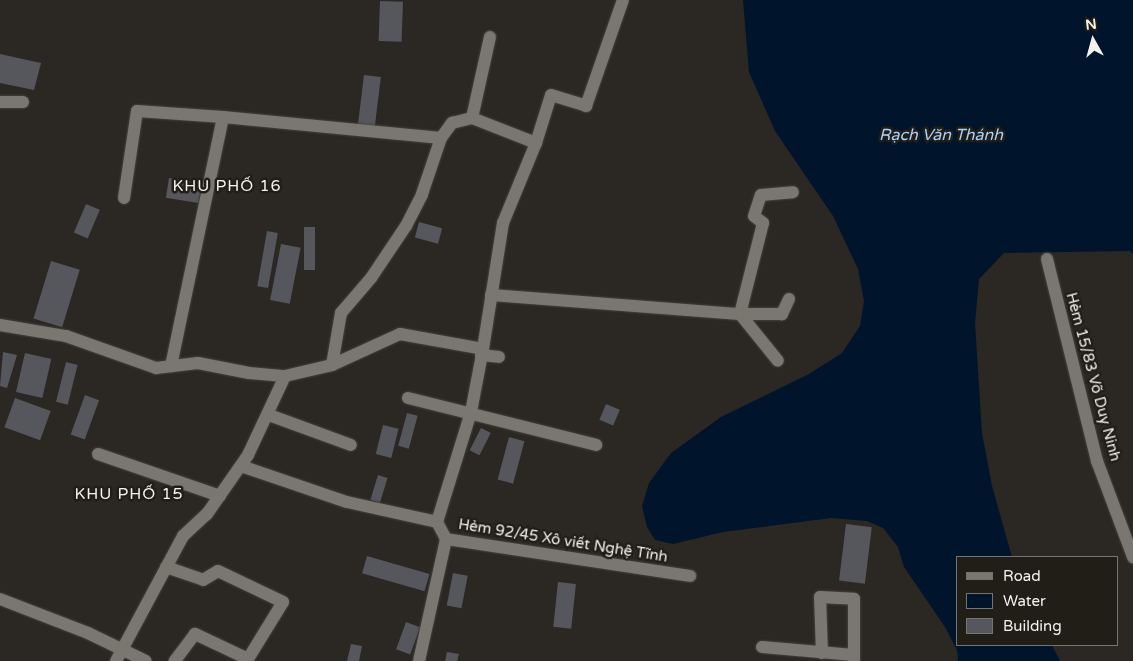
<!DOCTYPE html>
<meta charset="utf-8">
<style>
body{margin:0}
#map{position:relative;width:1133px;height:661px;overflow:hidden;background:#2b2722;font-family:"Varela Round",sans-serif}
div>[style]{position:absolute}
.water>*{inset:0;background:#00142c}
.building>*{inset:0;background:#56565d;transform-origin:0 0}
.roads{filter:drop-shadow(0 0 1px #44423d) drop-shadow(0 0 1px #44423d)}
.minor>*{height:12px;margin:-6px;padding:0 6px;transform-origin:6px;border-radius:6px;background:#7a7670}
span{translate:-50% -50%;white-space:nowrap;text-align:center;line-height:1.15;-webkit-text-stroke:5px #211e18;paint-order:stroke}
.street-label{font-size:15px;color:#f4f2ee}
.water-label{font-size:16px;color:#abd1fd;font-style:italic}
.neighbourhood-label{font-size:16px;color:#f4f2ee;letter-spacing:1px}
.legend{position:absolute;left:956px;top:556px;width:162px;height:90px;box-sizing:border-box;background:#211e18;border:1px solid #75736e;margin:0;padding:6px 9px;list-style:none;font-size:15px;color:#f4f2ee}
.legend li{display:flex;align-items:center;gap:10px;height:25px}
.legend b{width:25px;border:1px solid #75736e}
.north{position:absolute;left:1068px;top:15px;width:50px;height:50px;-webkit-text-stroke:4px #211e18;paint-order:stroke;rotate:353deg;font-size:14px;font-weight:700;line-height:20px;text-align:center;color:#f4f2ee}
.north::after{content:'';display:block;margin:auto;width:18px;height:22px;background:#f4f2ee;clip-path:polygon(50% 0,100% 100%,50% 72%,0 100%)}
</style>
<div id="map">
<div class="water">
<i style="clip-path:polygon(743px 0,1133px 0,1133px 254px,1130px 251px,1004px 253px,979px 279px,975px 323px,982px 433px,992px 486px,1012px 557px,957px 557px,957px 645px,1052px 645px,1060px 661px,958px 661px,957px 650px,945px 627px,904px 567px,898px 547px,883px 528px,867px 521px,831px 518px,723px 532px,673px 544px,655px 540px,647px 527px,642px 506px,649px 483px,671px 453px,721px 417px,809px 374px,842px 353px,860px 326px,864px 301px,858px 269px,833px 216px,775px 131px,749px 72px)"></i>
</div>
<div class="building">
<i style="left:380px;top:1px;width:23px;height:40px;rotate:2deg"></i>
<i style="clip-path:polygon(0 54px,41px 63px,34px 90px,0 83px)"></i>
<i style="left:364px;top:75px;width:17px;height:51px;rotate:7deg"></i>
<i style="left:169px;top:178px;width:33px;height:20px;rotate:9deg"></i>
<i style="left:86px;top:204px;width:15px;height:31px;rotate:23deg"></i>
<i style="left:419px;top:222px;width:24px;height:16px;rotate:15deg"></i>
<i style="left:304px;top:227px;width:11px;height:43px"></i>
<i style="left:267px;top:231px;width:11px;height:56px;rotate:10deg"></i>
<i style="left:281px;top:244px;width:20px;height:57px;rotate:11deg"></i>
<i style="left:51px;top:261px;width:30px;height:60px;rotate:17deg"></i>
<i style="clip-path:polygon(3px 352px,17px 355px,7px 388px,0 386px)"></i>
<i style="left:25px;top:353px;width:27px;height:40px;rotate:13deg"></i>
<i style="left:66px;top:362px;width:12px;height:41px;rotate:14deg"></i>
<i style="left:85px;top:395px;width:15px;height:42px;rotate:20deg"></i>
<i style="left:15px;top:398px;width:38px;height:31px;rotate:20deg"></i>
<i style="left:606px;top:404px;width:15px;height:17px;rotate:23deg"></i>
<i style="left:407px;top:413px;width:11px;height:34px;rotate:15deg"></i>
<i style="left:383px;top:425px;width:16px;height:30px;rotate:14deg"></i>
<i style="left:481px;top:428px;width:11px;height:25px;rotate:27deg"></i>
<i style="left:509px;top:437px;width:16px;height:44px;rotate:15deg"></i>
<i style="left:378px;top:475px;width:10px;height:26px;rotate:17deg"></i>
<i style="left:846px;top:524px;width:26px;height:57px;rotate:7deg"></i>
<i style="left:367px;top:556px;width:65px;height:18px;rotate:16deg"></i>
<i style="left:453px;top:573px;width:15px;height:33px;rotate:11deg"></i>
<i style="left:558px;top:582px;width:18px;height:45px;rotate:6deg"></i>
<i style="left:406px;top:622px;width:15px;height:29px;rotate:20deg"></i>
<i style="clip-path:polygon(351px 644px,362px 646px,359px 661px,347px 661px)"></i>
<i style="clip-path:polygon(447px 652px,459px 654px,457px 661px,445px 661px)"></i>
</div>
<div class="roads">
<div class="minor">
<i style="left:0;top:102px;width:23px"></i>
<i style="left:472px;top:118px;width:83px;rotate:-77.5deg"></i>
<i style="left:124px;top:198px;width:88px;rotate:-81.5deg"></i>
<i style="left:137px;top:111px;width:86px;rotate:4deg"></i>
<i style="left:1047px;top:259px;width:208px;rotate:76.1deg"></i>
<i style="left:1097px;top:461px;width:103px;rotate:69.4deg"></i>
<i style="left:491px;top:295px;width:250px;rotate:4.4deg"></i>
<i style="left:740px;top:314px;width:60px;rotate:51deg"></i>
<i style="left:789px;top:299px;width:17px;rotate:115deg"></i>
<i style="left:782px;top:314px;width:42px;rotate:180deg"></i>
<i style="left:740px;top:314px;width:94px;rotate:-75.8deg"></i>
<i style="left:763px;top:223px;width:11px;rotate:-142deg"></i>
<i style="left:754px;top:216px;width:22px;rotate:-72deg"></i>
<i style="left:761px;top:195px;width:32px;rotate:-5deg"></i>
<i style="left:0;top:325px;width:67px;rotate:9.5deg"></i>
<i style="left:66px;top:336px;width:96px;rotate:19.6deg"></i>
<i style="left:156px;top:368px;width:42px;rotate:-6.8deg"></i>
<i style="left:198px;top:363px;width:52px;rotate:11.1deg"></i>
<i style="left:249px;top:373px;width:36px;rotate:5deg"></i>
<i style="left:285px;top:376px;width:48px;rotate:-13.2deg"></i>
<i style="left:332px;top:365px;width:75px;rotate:-24.5deg"></i>
<i style="left:400px;top:334px;width:84px;rotate:10.2deg"></i>
<i style="left:483px;top:349px;width:128px;rotate:-81deg"></i>
<i style="left:503px;top:223px;width:87px;rotate:-67.6deg"></i>
<i style="left:536px;top:143px;width:50px;rotate:-72.6deg"></i>
<i style="left:551px;top:95px;width:37px;rotate:17deg"></i>
<i style="left:586px;top:106px;width:112px;rotate:-70.8deg"></i>
<i style="left:481px;top:355px;width:18px;rotate:6deg"></i>
<i style="left:332px;top:365px;width:53px;rotate:-80.2deg"></i>
<i style="left:341px;top:313px;width:46px;rotate:-49.4deg"></i>
<i style="left:371px;top:278px;width:63px;rotate:-56.1deg"></i>
<i style="left:406px;top:226px;width:36px;rotate:-63deg"></i>
<i style="left:422px;top:194px;width:59px;rotate:-71.3deg"></i>
<i style="left:171px;top:366px;width:254px;rotate:-78.2deg"></i>
<i style="left:223px;top:117px;width:219px;rotate:5.5deg"></i>
<i style="left:441px;top:138px;width:19px;rotate:-54deg"></i>
<i style="left:452px;top:123px;width:21px;rotate:-14deg"></i>
<i style="left:472px;top:118px;width:69px;rotate:21.3deg"></i>
<i style="left:408px;top:398px;width:194px;rotate:14deg"></i>
<i style="left:269px;top:415px;width:87px;rotate:20.1deg"></i>
<i style="left:98px;top:454px;width:129px;rotate:19deg"></i>
<i style="left:241px;top:466px;width:112px;rotate:18.8deg"></i>
<i style="left:347px;top:502px;width:92px;rotate:12.5deg"></i>
<i style="left:437px;top:522px;width:19px;rotate:62deg"></i>
<i style="left:446px;top:539px;width:247px;rotate:8.6deg"></i>
<i style="left:437px;top:522px;width:115px;rotate:-72.8deg"></i>
<i style="left:471px;top:412px;width:64px;rotate:-79.2deg"></i>
<i style="left:166px;top:567px;width:39px;rotate:19deg"></i>
<i style="left:203px;top:580px;width:17px;rotate:-31deg"></i>
<i style="left:218px;top:571px;width:72px;rotate:25.5deg"></i>
<i style="left:283px;top:602px;width:67px;rotate:121.6deg"></i>
<i style="left:248px;top:659px;width:59px;rotate:-154.7deg"></i>
<i style="left:195px;top:634px;width:34px;rotate:127deg"></i>
<i style="left:0;top:599px;width:94px;rotate:21.1deg"></i>
<i style="left:88px;top:633px;width:64px;rotate:25.8deg"></i>
<i style="left:762px;top:647px;width:92px;rotate:5deg"></i>
<i style="left:822px;top:653px;width:56px;rotate:-92deg"></i>
<i style="left:820px;top:597px;width:34px;rotate:3deg"></i>
<i style="left:854px;top:599px;width:62px;rotate:90deg"></i>
<i style="left:116px;top:661px;width:142px;rotate:-61.8deg"></i>
<i style="left:183px;top:536px;width:33px;rotate:-43deg"></i>
<i style="left:207px;top:514px;width:72px;rotate:-55.2deg"></i>
<i style="left:248px;top:455px;width:87px;rotate:-64.9deg"></i>
<i style="left:419px;top:661px;width:125px;rotate:-77.5deg"></i>
</div>
</div>
<div class="street-label">
<span style="left:1093px;top:377px;rotate:75deg">Hẻm 15/83 Võ Duy Ninh</span>
<span style="left:563px;top:541px;rotate:9deg">Hẻm 92/45 Xô viết Nghệ Tĩnh</span>
</div>
<div class="water-label">
<span style="left:941px;top:135px">Rạch Văn Thánh</span>
</div>
<div class="neighbourhood-label">
<span style="left:227px;top:186px">KHU PHỐ 16</span>
<span style="left:129px;top:494px">KHU PHỐ 15</span>
</div>
<ul class="legend">
<li><b style="height:6px;background:#7a7670"></b>Road</li>
<li><b style="height:14px;background:#00142c"></b>Water</li>
<li><b style="height:14px;background:#56565d"></b>Building</li>
</ul>
<div class="north">N</div>
</div>
